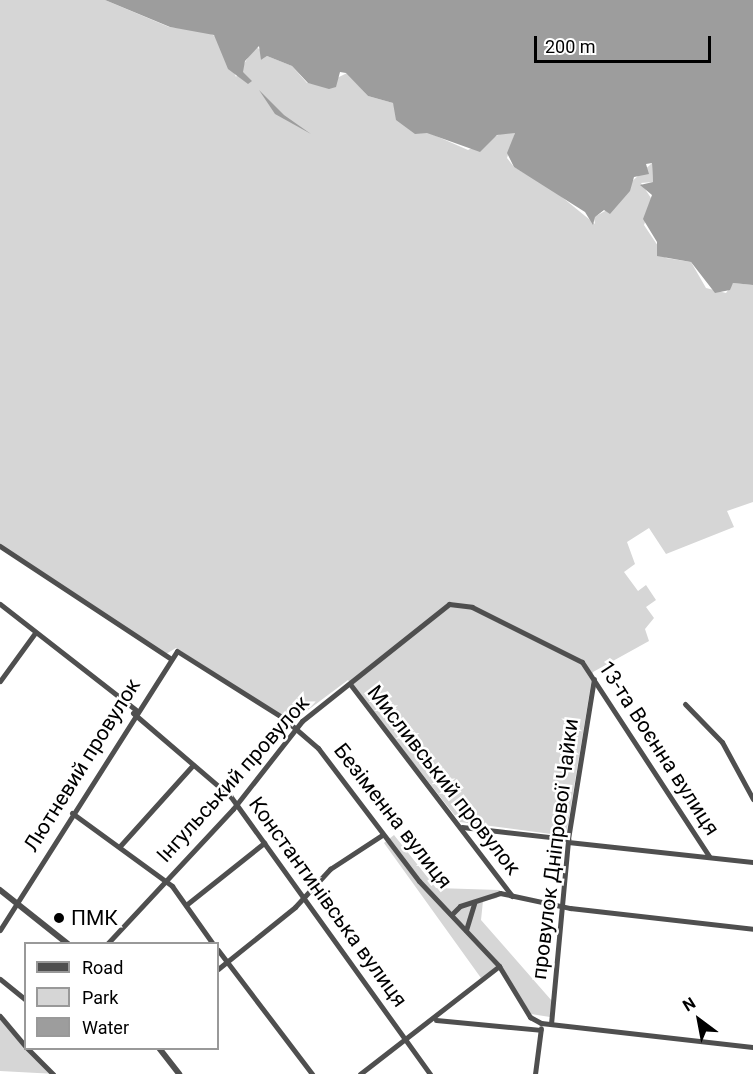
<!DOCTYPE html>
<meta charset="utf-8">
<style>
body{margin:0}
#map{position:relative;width:753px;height:1074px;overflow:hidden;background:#fff;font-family:Roboto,sans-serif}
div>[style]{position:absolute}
.green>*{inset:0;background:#d6d6d6}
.water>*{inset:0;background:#9d9d9d}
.minor>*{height:5px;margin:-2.5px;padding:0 2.5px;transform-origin:2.5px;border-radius:2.5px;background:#4f4f4f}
.tertiary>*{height:6px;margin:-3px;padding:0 3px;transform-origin:3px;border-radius:3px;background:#4f4f4f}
.dots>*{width:16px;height:16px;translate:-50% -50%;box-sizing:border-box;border:3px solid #fff;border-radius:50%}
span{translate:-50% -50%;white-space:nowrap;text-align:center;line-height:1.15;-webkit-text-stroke:5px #fff;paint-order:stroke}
.street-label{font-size:21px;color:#000}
.poi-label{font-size:21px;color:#000}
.left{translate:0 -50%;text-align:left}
.legend{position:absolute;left:24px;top:942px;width:195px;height:108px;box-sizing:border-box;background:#fff;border:2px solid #999;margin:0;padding:8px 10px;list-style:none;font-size:18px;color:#000}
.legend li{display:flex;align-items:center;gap:12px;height:30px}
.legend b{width:30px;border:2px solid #999}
.north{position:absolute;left:669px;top:990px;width:60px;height:60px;-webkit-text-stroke:4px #fff;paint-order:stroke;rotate:328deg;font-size:16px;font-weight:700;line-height:24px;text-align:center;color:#000}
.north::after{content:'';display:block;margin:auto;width:21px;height:27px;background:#000;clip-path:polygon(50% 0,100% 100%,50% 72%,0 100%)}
.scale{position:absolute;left:534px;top:36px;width:177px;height:27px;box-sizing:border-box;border:3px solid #000;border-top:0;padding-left:8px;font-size:18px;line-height:21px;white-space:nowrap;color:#000;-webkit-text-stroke:4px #fff;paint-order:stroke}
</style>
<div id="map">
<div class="green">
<i style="clip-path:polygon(0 0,105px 0,169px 27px,205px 31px,219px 38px,236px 77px,255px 46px,262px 51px,261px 60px,267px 56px,292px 66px,307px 83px,325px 84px,347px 73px,368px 96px,393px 103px,402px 121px,468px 150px,506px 131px,515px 133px,507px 158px,514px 167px,552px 189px,595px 224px,594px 217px,618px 204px,627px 186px,652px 163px,653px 182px,641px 183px,653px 201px,644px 225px,666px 258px,691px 262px,706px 288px,726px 293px,733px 283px,753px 285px,753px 502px,727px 511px,734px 527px,666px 554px,649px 528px,627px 542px,635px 564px,624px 572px,638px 591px,646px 585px,656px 600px,646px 607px,654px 618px,645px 629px,649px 641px,593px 672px,566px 836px,460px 822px,348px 680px,292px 722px,176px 648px,166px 654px,127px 632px,0 545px)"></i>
<i style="clip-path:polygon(394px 835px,436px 888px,500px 890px,497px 898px,483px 901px,481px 920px,552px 1001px,550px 1017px,531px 1014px,500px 964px,481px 978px,384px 843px)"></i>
<i style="clip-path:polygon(0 1013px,29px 1049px,56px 1074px,0 1071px)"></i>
</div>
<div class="water">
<i style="clip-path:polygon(105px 0,753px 0,753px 285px,733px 283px,730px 290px,715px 293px,691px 262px,657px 256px,657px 242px,643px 219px,652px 195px,640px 185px,653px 182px,652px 163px,646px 164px,649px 174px,634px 177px,630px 191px,610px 214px,604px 210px,595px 217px,593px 225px,585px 212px,514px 167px,507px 153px,515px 133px,497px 135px,480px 152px,427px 133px,415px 134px,396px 120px,393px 103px,368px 96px,346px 73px,340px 72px,336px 87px,329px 89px,308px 83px,292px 66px,267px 56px,261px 60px,259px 46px,245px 61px,243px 72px,252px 81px,248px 84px,228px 69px,214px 35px,170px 27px)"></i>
<i style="clip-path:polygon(259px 90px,284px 115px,311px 134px,275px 114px)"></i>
</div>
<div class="minor">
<i style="left:0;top:546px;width:204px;rotate:33.4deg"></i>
<i style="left:0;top:604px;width:172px;rotate:37.9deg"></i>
<i style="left:0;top:681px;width:59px;rotate:-53.9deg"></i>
<i style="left:350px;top:684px;width:267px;rotate:52.6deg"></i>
<i style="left:685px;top:704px;width:53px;rotate:45.8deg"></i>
<i style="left:722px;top:742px;width:65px;rotate:61.5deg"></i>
<i style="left:133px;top:713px;width:129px;rotate:40.6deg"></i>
<i style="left:231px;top:797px;width:341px;rotate:54.3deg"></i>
<i style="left:72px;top:813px;width:124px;rotate:36.1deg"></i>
<i style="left:172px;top:886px;width:71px;rotate:54.7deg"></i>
<i style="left:462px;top:827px;width:107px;rotate:6.5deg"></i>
<i style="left:568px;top:842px;width:186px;rotate:6.2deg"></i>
<i style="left:120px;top:846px;width:109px;rotate:-48deg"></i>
<i style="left:186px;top:905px;width:100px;rotate:-38.5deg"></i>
<i style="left:452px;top:914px;width:11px;rotate:-45deg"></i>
<i style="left:460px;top:906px;width:42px;rotate:-18deg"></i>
<i style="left:500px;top:893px;width:72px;rotate:12.1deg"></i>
<i style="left:570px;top:908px;width:184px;rotate:6.5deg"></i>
<i style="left:0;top:930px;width:330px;rotate:-57.6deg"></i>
<i style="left:177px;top:651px;width:124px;rotate:32.2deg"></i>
<i style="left:282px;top:717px;width:48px;rotate:40.7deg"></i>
<i style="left:318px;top:748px;width:167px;rotate:52.8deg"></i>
<i style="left:419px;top:881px;width:117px;rotate:46.7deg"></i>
<i style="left:499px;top:966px;width:60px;rotate:58.7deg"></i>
<i style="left:530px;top:1017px;width:13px;rotate:29deg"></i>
<i style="left:541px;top:1023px;width:213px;rotate:6.5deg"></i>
<i style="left:466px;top:930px;width:28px;rotate:-73deg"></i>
<i style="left:107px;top:944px;width:185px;rotate:-47deg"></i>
<i style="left:233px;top:809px;width:112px;rotate:-51.9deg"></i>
<i style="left:302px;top:721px;width:188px;rotate:-38.5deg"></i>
<i style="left:449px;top:604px;width:23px;rotate:7deg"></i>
<i style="left:472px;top:607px;width:123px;rotate:26.6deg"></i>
<i style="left:582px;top:662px;width:232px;rotate:56.8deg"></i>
<i style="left:218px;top:950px;width:156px;rotate:52.8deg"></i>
<i style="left:218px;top:969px;width:99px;rotate:-38.8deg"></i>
<i style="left:295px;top:907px;width:52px;rotate:-47.4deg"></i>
<i style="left:330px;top:869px;width:62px;rotate:-33.2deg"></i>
<i style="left:0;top:979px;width:33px;rotate:39deg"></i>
<i style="left:0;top:1016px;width:40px;rotate:50deg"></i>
<i style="left:436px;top:1020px;width:105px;rotate:5.4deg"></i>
<i style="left:551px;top:1024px;width:186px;rotate:-84.7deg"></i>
<i style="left:568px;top:839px;width:162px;rotate:-80.8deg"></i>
<i style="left:27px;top:1048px;width:37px;rotate:45deg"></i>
<i style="left:360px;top:1074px;width:176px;rotate:-37.8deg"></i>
<i style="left:535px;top:1074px;width:46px;rotate:-82.6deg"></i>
</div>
<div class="tertiary">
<i style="left:0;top:890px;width:87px;rotate:38.5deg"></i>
<i style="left:159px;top:1048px;width:33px;rotate:52deg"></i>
</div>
<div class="dots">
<i style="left:59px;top:918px;background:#000"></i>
</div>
<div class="street-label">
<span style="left:659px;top:748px;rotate:57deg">13-та Воєнна вулиця</span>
<span style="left:82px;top:765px;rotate:-58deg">Лютневий провулок</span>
<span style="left:233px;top:779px;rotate:-48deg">Інгульський провулок</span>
<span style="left:444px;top:780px;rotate:52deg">Мисливський провулок</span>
<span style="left:393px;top:816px;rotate:52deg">Безіменна вулиця</span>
<span style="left:555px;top:849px;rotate:-83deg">провулок Дніпрової Чайки</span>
<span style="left:328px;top:902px;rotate:54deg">Константинівська вулиця</span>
</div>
<div class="poi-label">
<span class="left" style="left:71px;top:918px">ПМК</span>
</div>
<ul class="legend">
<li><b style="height:8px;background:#4f4f4f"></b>Road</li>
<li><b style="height:16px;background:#d6d6d6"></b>Park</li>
<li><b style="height:16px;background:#9d9d9d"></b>Water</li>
</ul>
<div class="north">N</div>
<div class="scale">200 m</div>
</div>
